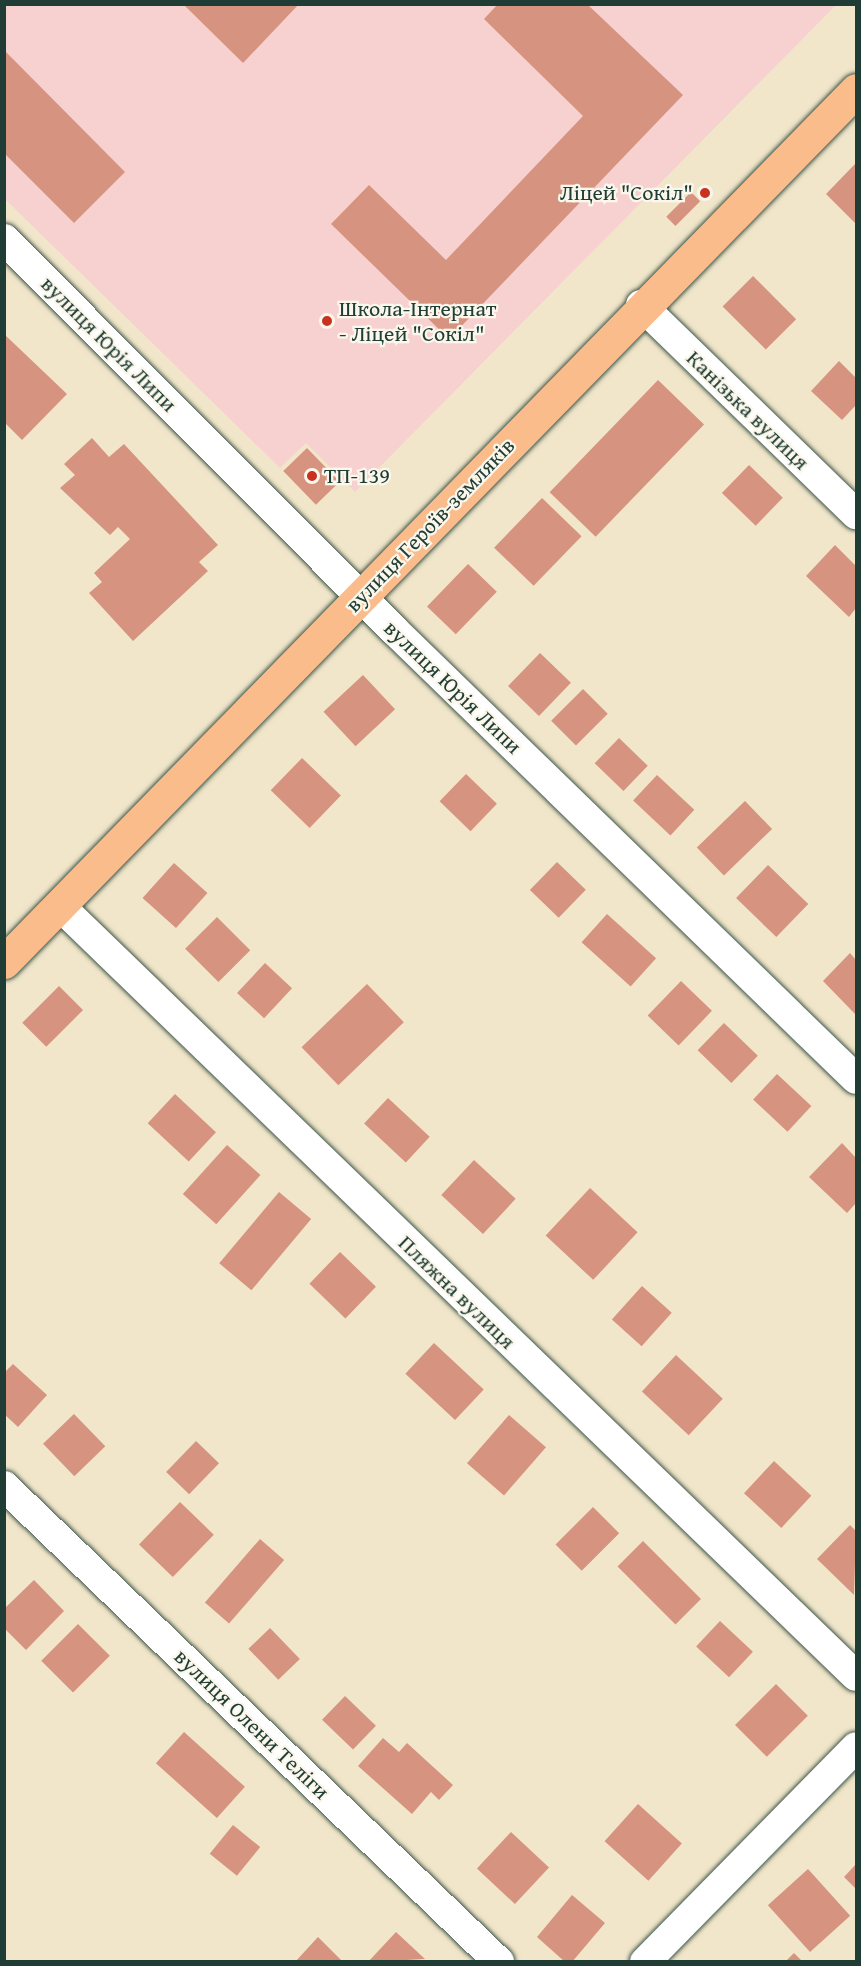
<!DOCTYPE html>
<meta charset="utf-8">
<style>
body{margin:0}
#map{position:relative;width:861px;height:1966px;overflow:hidden;background:#f1e6ca;font-family:"Gentium Book Plus",serif}
div>[style]{position:absolute}
.built>*{inset:0;background:#f7d0d0}
.building>*{inset:0;background:#d6937f;transform-origin:0 0}
.roads{filter:drop-shadow(0 0 2px #3e564a) drop-shadow(0 0 2px #3e564a)}
.minor>*{height:30px;margin:-15px;padding:0 15px;transform-origin:15px;border-radius:15px;background:#fff}
.primary>*{height:33px;margin:-16.5px;padding:0 16.5px;transform-origin:16.5px;border-radius:16.5px;background:#fabc8b}
.dots>*{width:16px;height:16px;translate:-50% -50%;box-sizing:border-box;border:3px solid #fbf7ec;border-radius:50%}
span{translate:-50% -50%;white-space:nowrap;text-align:center;line-height:1.15;-webkit-text-stroke:4.5px #fbf7ec;paint-order:stroke}
.poi-label{font-size:22px;color:#1f3d34}
.right{translate:-100% -50%;text-align:right}
.left{translate:0 -50%;text-align:left}
.street-label{font-size:22px;color:#1f3d34}
.frame{position:absolute;inset:0;border:6px solid #1f3d34;pointer-events:none}
</style>
<div id="map">
<div class="built">
<i style="clip-path:polygon(4px 5px,836px 5px,355px 492px,306px 443px,280px 468px,5px 199px)"></i>
</div>
<div class="building">
<i style="clip-path:polygon(183px 4px,299px 4px,243px 63px)"></i>
<i style="clip-path:polygon(498px 4px,587px 4px,683px 95px,449px 339px,331px 224px,369px 185px,446px 260px,583px 116px,484px 19px)"></i>
<i style="clip-path:polygon(4px 50px,125px 172px,74px 223px,4px 153px)"></i>
<i style="clip-path:polygon(855px 164px,856px 166px,856px 224px,826px 194px)"></i>
<i style="left:691px;top:192px;width:13px;height:35px;rotate:45deg"></i>
<i style="left:753px;top:276px;width:61px;height:43px;rotate:45deg"></i>
<i style="clip-path:polygon(4px 334px,67px 394px,22px 440px,4px 422px)"></i>
<i style="clip-path:polygon(839px 361px,856px 378px,856px 405px,842px 420px,811px 391px)"></i>
<i style="left:658px;top:380px;width:64px;height:156px;rotate:44deg"></i>
<i style="clip-path:polygon(92px 438px,109px 457px,124px 444px,218px 545px,199px 562px,208px 571px,133px 641px,89px 593px,102px 582px,94px 573px,130px 539px,118px 527px,110px 535px,60px 488px,75px 475px,64px 464px)"></i>
<i style="left:307px;top:448px;width:47px;height:33px;rotate:46deg"></i>
<i style="left:749px;top:465px;width:47px;height:39px;rotate:44deg"></i>
<i style="left:542px;top:498px;width:55px;height:69px;rotate:44deg"></i>
<i style="clip-path:polygon(835px 545px,856px 566px,856px 608px,849px 617px,806px 576px)"></i>
<i style="left:468px;top:564px;width:40px;height:59px;rotate:44deg"></i>
<i style="left:540px;top:653px;width:43px;height:46px;rotate:44deg"></i>
<i style="left:363px;top:675px;width:47px;height:54px;rotate:47deg"></i>
<i style="left:583px;top:689px;width:35px;height:45px;rotate:45deg"></i>
<i style="left:619px;top:738px;width:40px;height:35px;rotate:44deg"></i>
<i style="left:302px;top:758px;width:54px;height:45px;rotate:44deg"></i>
<i style="left:466px;top:774px;width:43px;height:38px;rotate:44deg"></i>
<i style="left:657px;top:775px;width:51px;height:35px;rotate:43deg"></i>
<i style="left:745px;top:801px;width:39px;height:67px;rotate:46deg"></i>
<i style="left:557px;top:862px;width:40px;height:39px;rotate:44deg"></i>
<i style="left:174px;top:863px;width:45px;height:47px;rotate:42deg"></i>
<i style="left:768px;top:865px;width:56px;height:46px;rotate:44deg"></i>
<i style="left:607px;top:914px;width:66px;height:38px;rotate:42deg"></i>
<i style="left:217px;top:917px;width:47px;height:45px;rotate:45deg"></i>
<i style="clip-path:polygon(850px 953px,856px 960px,856px 1015px,823px 981px)"></i>
<i style="left:265px;top:963px;width:37px;height:41px;rotate:43deg"></i>
<i style="left:681px;top:981px;width:43px;height:48px;rotate:44deg"></i>
<i style="left:367px;top:984px;width:53px;height:91px;rotate:46deg"></i>
<i style="left:59px;top:986px;width:34px;height:52px;rotate:45deg"></i>
<i style="left:724px;top:1023px;width:47px;height:38px;rotate:44deg"></i>
<i style="left:777px;top:1074px;width:47px;height:35px;rotate:43deg"></i>
<i style="left:175px;top:1094px;width:56px;height:40px;rotate:43deg"></i>
<i style="left:388px;top:1098px;width:57px;height:35px;rotate:43deg"></i>
<i style="clip-path:polygon(842px 1143px,856px 1158px,856px 1203px,847px 1213px,809px 1177px)"></i>
<i style="left:227px;top:1145px;width:45px;height:66px;rotate:42deg"></i>
<i style="left:474px;top:1160px;width:57px;height:48px;rotate:43deg"></i>
<i style="left:590px;top:1188px;width:65px;height:65px;rotate:43deg"></i>
<i style="left:279px;top:1192px;width:42px;height:93px;rotate:40deg"></i>
<i style="left:340px;top:1252px;width:50px;height:44px;rotate:44deg"></i>
<i style="left:642px;top:1286px;width:40px;height:45px;rotate:42deg"></i>
<i style="left:434px;top:1343px;width:68px;height:42px;rotate:43deg"></i>
<i style="left:676px;top:1355px;width:64px;height:50px;rotate:43deg"></i>
<i style="clip-path:polygon(13px 1364px,47px 1395px,18px 1427px,4px 1414px,4px 1373px)"></i>
<i style="left:74px;top:1414px;width:45px;height:43px;rotate:46deg"></i>
<i style="left:509px;top:1415px;width:49px;height:64px;rotate:41deg"></i>
<i style="left:196px;top:1441px;width:32px;height:43px;rotate:44deg"></i>
<i style="left:774px;top:1461px;width:51px;height:44px;rotate:43deg"></i>
<i style="left:180px;top:1502px;width:47px;height:59px;rotate:44deg"></i>
<i style="left:593px;top:1507px;width:37px;height:53px;rotate:45deg"></i>
<i style="clip-path:polygon(850px 1525px,856px 1531px,854px 1595px,817px 1559px)"></i>
<i style="left:260px;top:1539px;width:32px;height:84px;rotate:41deg"></i>
<i style="left:643px;top:1541px;width:82px;height:36px;rotate:45deg"></i>
<i style="clip-path:polygon(34px 1580px,64px 1611px,26px 1650px,4px 1628px,4px 1609px)"></i>
<i style="left:720px;top:1621px;width:45px;height:35px;rotate:43deg"></i>
<i style="left:78px;top:1624px;width:45px;height:52px;rotate:45deg"></i>
<i style="left:270px;top:1628px;width:43px;height:30px;rotate:46deg"></i>
<i style="left:776px;top:1684px;width:45px;height:58px;rotate:45deg"></i>
<i style="left:345px;top:1696px;width:43px;height:33px;rotate:44deg"></i>
<i style="left:184px;top:1732px;width:82px;height:42px;rotate:42deg"></i>
<i style="clip-path:polygon(383px 1738px,399px 1752px,407px 1743px,453px 1785px,439px 1800px,431px 1792px,412px 1814px,358px 1766px)"></i>
<i style="left:638px;top:1804px;width:59px;height:50px;rotate:42deg"></i>
<i style="left:233px;top:1825px;width:35px;height:37px;rotate:39deg"></i>
<i style="left:511px;top:1832px;width:52px;height:50px;rotate:43deg"></i>
<i style="clip-path:polygon(856px 1864px,856px 1889px,844px 1877px)"></i>
<i style="left:808px;top:1869px;width:63px;height:54px;rotate:48deg"></i>
<i style="clip-path:polygon(572px 1895px,605px 1923px,572px 1962px,565px 1962px,537px 1937px)"></i>
<i style="clip-path:polygon(396px 1932px,425px 1959px,368px 1962px)"></i>
<i style="clip-path:polygon(318px 1937px,343px 1962px,295px 1962px)"></i>
<i style="clip-path:polygon(794px 1953px,803px 1962px,785px 1962px)"></i>
</div>
<div class="roads">
<div class="minor">
<i style="left:4px;top:239px;width:552px;rotate:45.07deg"></i>
<i style="left:394px;top:630px;width:644px;rotate:44.18deg"></i>
<i style="left:641px;top:305px;width:300px;rotate:44.2deg"></i>
<i style="left:60px;top:906px;width:1107px;rotate:44.05deg"></i>
<i style="left:4px;top:1486px;width:687px;rotate:43.88deg"></i>
<i style="left:645px;top:1962px;width:301px;rotate:-45.5deg"></i>
</div>
<div class="primary">
<i style="left:4px;top:962px;width:1219px;rotate:-45.66deg"></i>
</div>
</div>
<div class="dots">
<i style="left:705px;top:193px;background:#c8321e"></i>
<i style="left:327px;top:321px;background:#c8321e"></i>
<i style="left:312px;top:476px;background:#c8321e"></i>
</div>
<div class="poi-label">
<span class="right" style="left:693px;top:193px">Ліцей "Сокіл"</span>
<span class="left" style="left:339px;top:321px">Школа-Інтернат<br>- Ліцей "Сокіл"</span>
<span class="left" style="left:324px;top:476px">ТП-139</span>
</div>
<div class="street-label">
<span style="left:109px;top:344px;rotate:45deg">вулиця Юрія Липи</span>
<span style="left:748px;top:410px;rotate:44deg">Канізька вулиця</span>
<span style="left:430px;top:525px;rotate:-46deg">вулиця Героїв-земляків</span>
<span style="left:453px;top:687px;rotate:44deg">вулиця Юрія Липи</span>
<span style="left:457px;top:1292px;rotate:44deg">Пляжна вулиця</span>
<span style="left:252px;top:1724px;rotate:44deg">вулиця Олени Теліги</span>
</div>
<div class="frame"></div>
</div>
